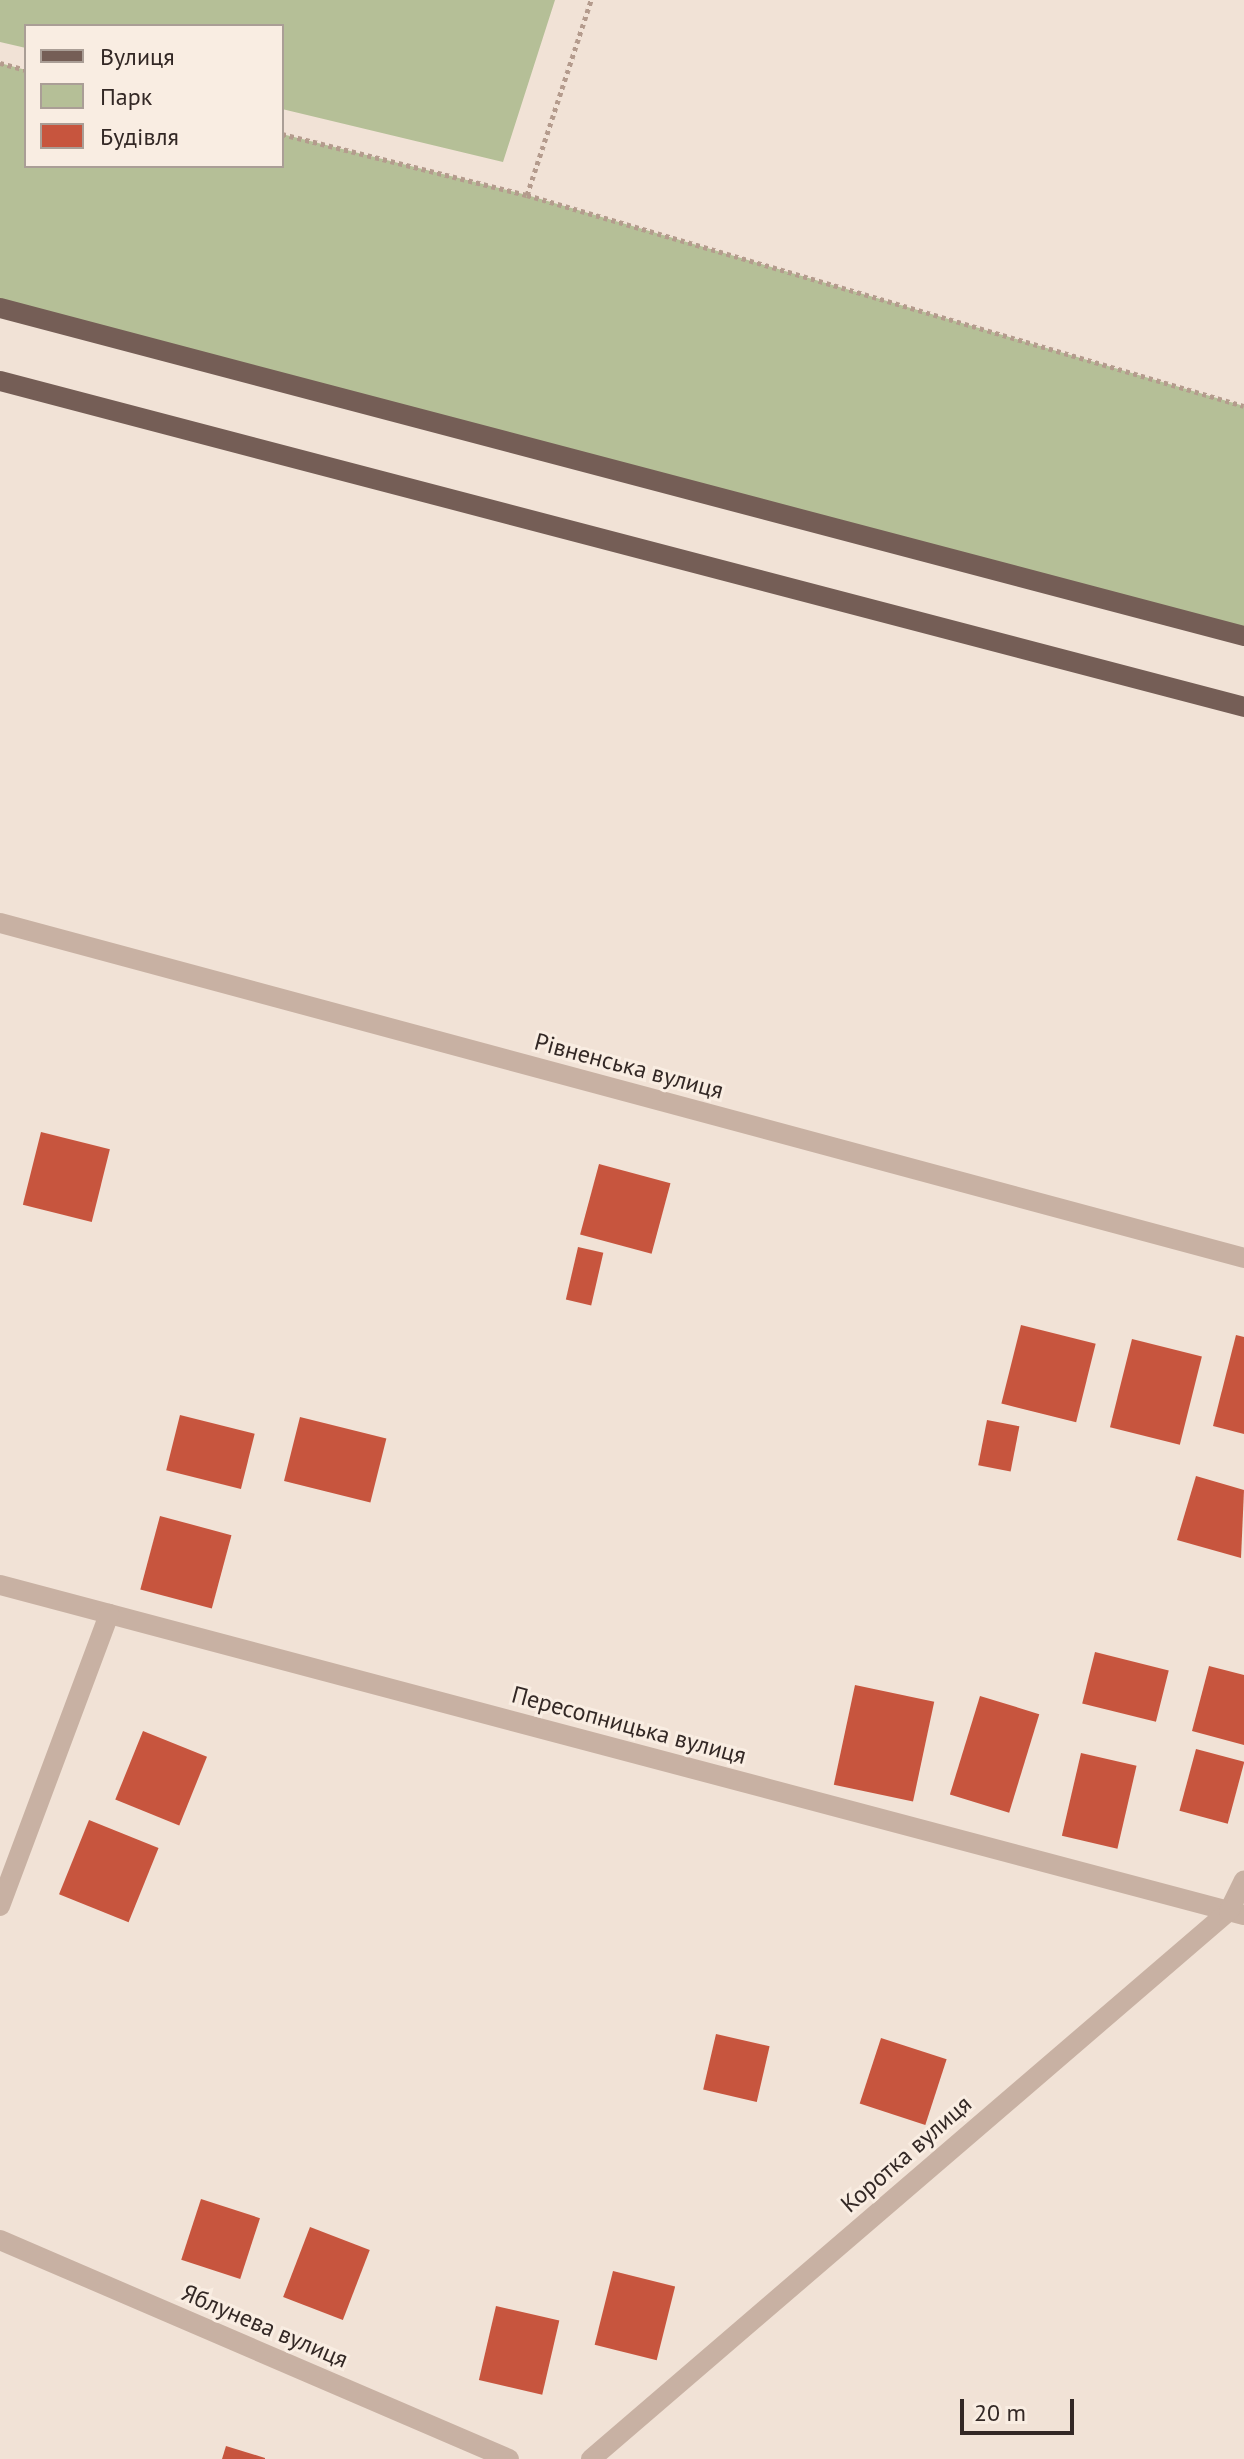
<!DOCTYPE html>
<meta charset="utf-8">
<style>
body{margin:0}
#map{position:relative;width:1244px;height:2459px;overflow:hidden;background:#f1e2d6;font-family:"PT Sans",sans-serif}
div>[style]{position:absolute}
.green>*{inset:0;background:#b5bf97}
.building>*{inset:0;background:#c7553e;transform-origin:0 0}
.path>*{height:5px;margin-top:-2.5px;transform-origin:0;background:repeating-linear-gradient(90deg,#b49b8d 0 4px,transparent 0 8px)}
.street>*{height:20px;margin:-10px;padding:0 10px;transform-origin:10px;border-radius:10px;background:#c8b1a3}
.primary>*{height:20px;margin:-10px;padding:0 10px;transform-origin:10px;border-radius:10px;background:#755e56}
span{translate:-50% -50%;white-space:nowrap;text-align:center;line-height:1.15;-webkit-text-stroke:6px #f9ede2;paint-order:stroke}
.street-label{font-size:24px;color:#332825}
.legend{position:absolute;left:24px;top:24px;width:260px;height:144px;box-sizing:border-box;background:#f9ede2;border:2px solid #aa9e96;margin:0;padding:10px 14px;list-style:none;font-size:24px;color:#332825}
.legend li{display:flex;align-items:center;gap:16px;height:40px}
.legend b{width:40px;border:2px solid #aa9e96}
.scale{position:absolute;left:960px;top:2399px;width:114px;height:36px;box-sizing:border-box;border:4px solid #332825;border-top:0;padding-left:10px;font-size:24px;line-height:28px;white-space:nowrap;color:#332825;-webkit-text-stroke:6px #f9ede2;paint-order:stroke}
</style>
<div id="map">
<div class="green">
<i style="clip-path:polygon(0 0,555px 0,503px 162px,282px 109px,282px 26px,26px 26px,26px 48px,0 42px)"></i>
<i style="clip-path:polygon(0 63px,26px 70px,26px 166px,282px 166px,282px 134px,527px 195px,1244px 406px,1244px 636px,0 308px)"></i>
</div>
<div class="building">
<i style="left:41px;top:1132px;width:71px;height:75px;rotate:14deg"></i>
<i style="left:599px;top:1164px;width:74px;height:73px;rotate:15deg"></i>
<i style="left:578px;top:1247px;width:26px;height:54px;rotate:13deg"></i>
<i style="left:1021px;top:1325px;width:77px;height:81px;rotate:14deg"></i>
<i style="clip-path:polygon(1236px 1335px,1244px 1337px,1244px 1434px,1213px 1426px)"></i>
<i style="left:1132px;top:1339px;width:72px;height:91px;rotate:14deg"></i>
<i style="left:180px;top:1415px;width:77px;height:57px;rotate:14deg"></i>
<i style="left:300px;top:1417px;width:89px;height:66px;rotate:14deg"></i>
<i style="left:987px;top:1420px;width:33px;height:46px;rotate:11deg"></i>
<i style="clip-path:polygon(1196px 1476px,1244px 1490px,1241px 1558px,1177px 1540px)"></i>
<i style="left:160px;top:1516px;width:74px;height:76px;rotate:15deg"></i>
<i style="left:1095px;top:1652px;width:76px;height:53px;rotate:14deg"></i>
<i style="clip-path:polygon(1209px 1666px,1244px 1675px,1244px 1745px,1192px 1731px)"></i>
<i style="left:855px;top:1685px;width:81px;height:102px;rotate:12deg"></i>
<i style="left:980px;top:1696px;width:62px;height:103px;rotate:17deg"></i>
<i style="left:143px;top:1731px;width:69px;height:74px;rotate:22deg"></i>
<i style="left:1196px;top:1749px;width:50px;height:64px;rotate:15deg"></i>
<i style="left:1081px;top:1753px;width:57px;height:85px;rotate:13deg"></i>
<i style="left:89px;top:1820px;width:75px;height:80px;rotate:22deg"></i>
<i style="left:716px;top:2034px;width:55px;height:57px;rotate:13deg"></i>
<i style="left:881px;top:2038px;width:69px;height:69px;rotate:18deg"></i>
<i style="left:201px;top:2199px;width:62px;height:64px;rotate:18deg"></i>
<i style="left:310px;top:2227px;width:64px;height:75px;rotate:21deg"></i>
<i style="left:613px;top:2271px;width:64px;height:76px;rotate:14deg"></i>
<i style="left:496px;top:2306px;width:65px;height:76px;rotate:13deg"></i>
<i style="clip-path:polygon(226px 2446px,265px 2458px,265px 2459px,222px 2459px)"></i>
</div>
<div class="path">
<i style="left:0;top:63px;width:27px;rotate:15deg"></i>
<i style="left:282px;top:134px;width:252px;rotate:14deg"></i>
<i style="left:527px;top:195px;width:747px;rotate:16.4deg"></i>
<i style="left:527px;top:195px;width:205px;rotate:-71.8deg"></i>
</div>
<div class="street">
<i style="left:0;top:923px;width:1288px;rotate:15.07deg"></i>
<i style="left:0;top:1585px;width:1287px;rotate:14.86deg"></i>
<i style="left:0;top:1906px;width:312px;rotate:-69.5deg"></i>
<i style="left:0;top:2240px;width:554px;rotate:23.28deg"></i>
<i style="left:591px;top:2459px;width:841px;rotate:-40.66deg"></i>
<i style="left:1229px;top:1911px;width:34px;rotate:-64deg"></i>
</div>
<div class="primary">
<i style="left:0;top:308px;width:1287px;rotate:14.77deg"></i>
<i style="left:0;top:381px;width:1286px;rotate:14.68deg"></i>
</div>
<div class="street-label">
<span style="left:629px;top:1066px;rotate:15deg">Рівненська вулиця</span>
<span style="left:629px;top:1725px;rotate:15deg">Пересопницька вулиця</span>
<span style="left:906px;top:2154px;rotate:-41deg">Коротка вулиця</span>
<span style="left:265px;top:2326px;rotate:23deg">Яблунева вулиця</span>
</div>
<ul class="legend">
<li><b style="height:10px;background:#755e56"></b>Вулиця</li>
<li><b style="height:22px;background:#b5bf97"></b>Парк</li>
<li><b style="height:22px;background:#c7553e"></b>Будівля</li>
</ul>
<div class="scale">20 m</div>
</div>
